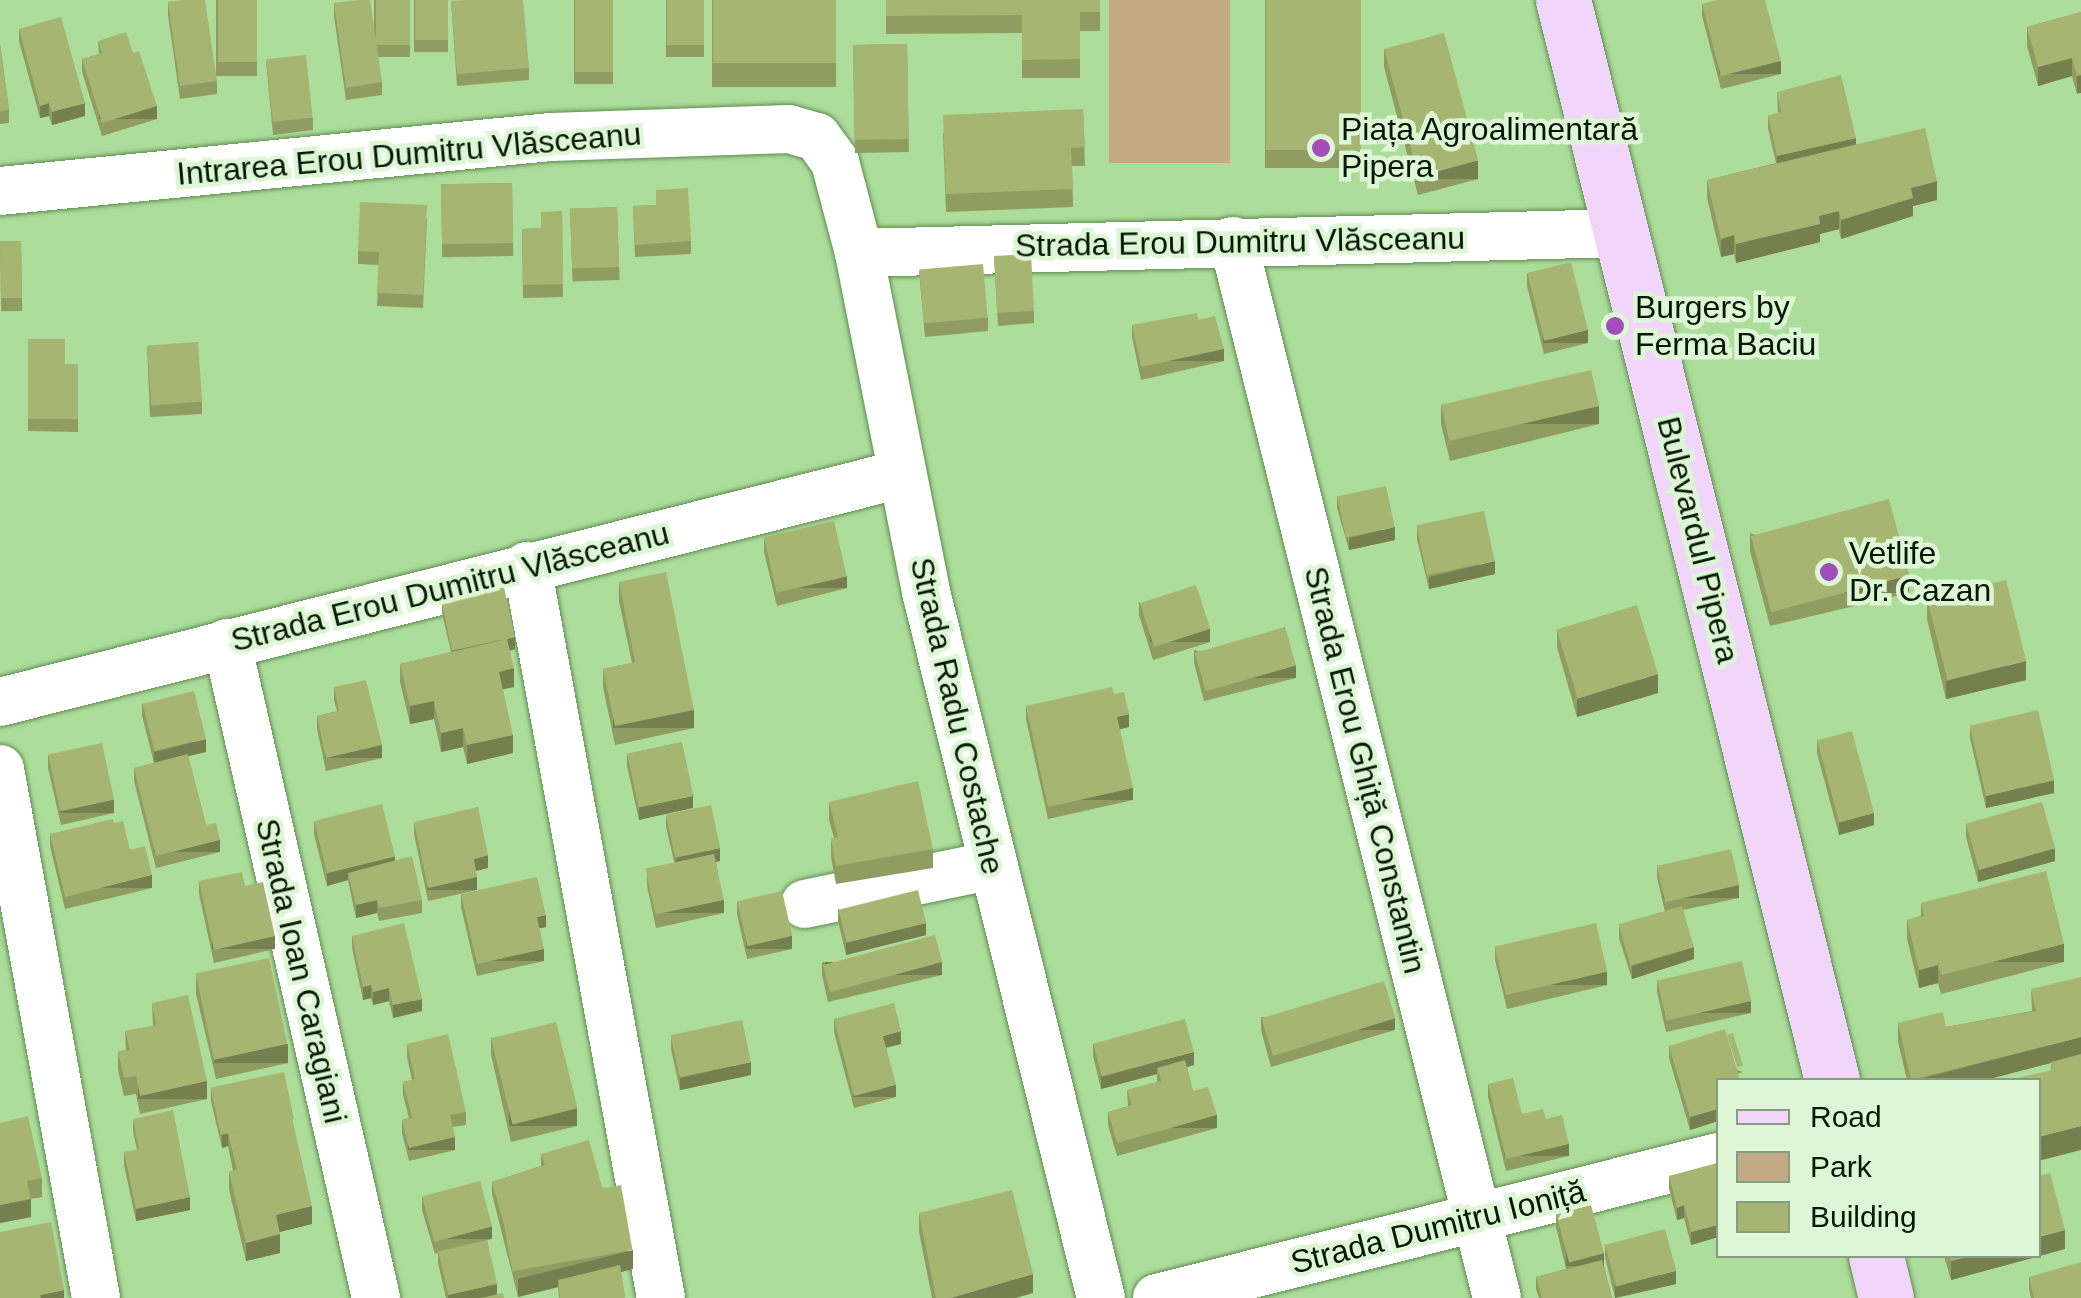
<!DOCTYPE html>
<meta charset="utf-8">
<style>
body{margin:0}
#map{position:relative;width:2081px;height:1298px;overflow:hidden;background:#acdd9b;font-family:Arial,sans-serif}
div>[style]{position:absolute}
.green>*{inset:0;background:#c3aa85;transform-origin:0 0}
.roads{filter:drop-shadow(0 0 2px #5f8c4f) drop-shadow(0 0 2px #5f8c4f)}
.minor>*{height:48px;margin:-24px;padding:0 24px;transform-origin:24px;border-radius:24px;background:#fff}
.major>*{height:55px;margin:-27.5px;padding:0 27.5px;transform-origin:27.5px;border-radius:27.5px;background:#f1d5fa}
.wall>*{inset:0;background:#909c62;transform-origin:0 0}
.shaded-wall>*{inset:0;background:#757f50;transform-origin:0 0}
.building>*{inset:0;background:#a7b572;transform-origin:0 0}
.dots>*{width:28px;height:28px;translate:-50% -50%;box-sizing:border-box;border:5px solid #ddf6d5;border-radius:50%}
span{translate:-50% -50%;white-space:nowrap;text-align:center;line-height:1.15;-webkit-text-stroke:9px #ddf6d5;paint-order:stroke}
.poi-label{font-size:32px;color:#071802}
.left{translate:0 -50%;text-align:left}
.street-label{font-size:32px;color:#071802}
.legend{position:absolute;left:1716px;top:1078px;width:325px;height:180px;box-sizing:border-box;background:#ddf6d5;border:2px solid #879d81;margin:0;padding:12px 18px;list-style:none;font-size:30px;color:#071802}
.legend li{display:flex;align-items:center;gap:20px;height:50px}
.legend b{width:50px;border:2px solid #879d81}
</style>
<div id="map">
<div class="green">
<i style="left:1109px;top:0;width:121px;height:163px"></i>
</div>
<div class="roads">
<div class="minor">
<i style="left:0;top:191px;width:554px;rotate:-5.6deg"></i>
<i style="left:551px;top:137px;width:238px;rotate:-1.9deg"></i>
<i style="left:789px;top:129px;width:29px;rotate:16deg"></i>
<i style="left:817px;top:137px;width:31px;rotate:54deg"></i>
<i style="left:835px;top:162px;width:94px;rotate:75.2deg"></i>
<i style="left:859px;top:253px;width:346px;rotate:78.8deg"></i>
<i style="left:926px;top:592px;width:727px;rotate:76.08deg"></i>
<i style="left:1233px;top:241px;width:1089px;rotate:75.98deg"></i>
<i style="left:859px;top:253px;width:763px;rotate:-1.5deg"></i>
<i style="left:527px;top:566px;width:744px;rotate:79.63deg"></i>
<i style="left:227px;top:643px;width:672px;rotate:77.18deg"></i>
<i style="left:0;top:702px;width:929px;rotate:-14.2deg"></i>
<i style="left:0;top:769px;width:538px;rotate:79.71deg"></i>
<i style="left:805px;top:904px;width:192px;rotate:-11.7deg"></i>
<i style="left:1157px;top:1298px;width:578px;rotate:-14.11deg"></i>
</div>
<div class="major">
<i style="left:1563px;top:0;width:1113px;rotate:76.01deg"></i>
<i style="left:1876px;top:1256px;width:43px;rotate:76.6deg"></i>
</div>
</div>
<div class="wall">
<i style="left:216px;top:0;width:41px;height:76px"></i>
<i style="left:374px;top:0;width:36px;height:57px"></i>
<i style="left:414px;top:0;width:34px;height:52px"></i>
<i style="left:574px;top:0;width:39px;height:84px"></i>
<i style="left:666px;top:0;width:38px;height:57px"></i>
<i style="left:712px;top:0;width:124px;height:87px"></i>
<i style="clip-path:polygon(886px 0,1100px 0,1100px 31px,1080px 31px,1080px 78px,1022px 78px,1022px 33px,886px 34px)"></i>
<i style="left:1265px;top:0;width:96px;height:168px"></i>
<i style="clip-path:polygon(451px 1px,529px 68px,529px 80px,457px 86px)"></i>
<i style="clip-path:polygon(168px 2px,217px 81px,217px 94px,180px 99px,168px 15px)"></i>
<i style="clip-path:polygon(334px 3px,382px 82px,382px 95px,346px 100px,334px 16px)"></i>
<i style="clip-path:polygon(1702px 4px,1781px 74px,1721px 89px,1702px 16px)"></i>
<i style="clip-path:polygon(2081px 12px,2081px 93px,2077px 94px,2072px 76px,2038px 86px,2027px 46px,2027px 27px)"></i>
<i style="clip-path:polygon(19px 29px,85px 116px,52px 125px,49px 116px,40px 118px,19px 41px)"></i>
<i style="clip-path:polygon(98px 41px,133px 53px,157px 119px,102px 136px,82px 72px,82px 59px,99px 54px)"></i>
<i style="clip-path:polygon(0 43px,9px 110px,9px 123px,0 124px)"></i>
<i style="left:907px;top:44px;width:108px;height:54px;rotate:89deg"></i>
<i style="clip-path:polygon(1384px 49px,1478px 179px,1418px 195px,1384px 67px)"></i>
<i style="clip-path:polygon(266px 60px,313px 118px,313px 130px,273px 135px)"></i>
<i style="clip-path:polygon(1777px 92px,1856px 144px,1937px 200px,1913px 206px,1913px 216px,1841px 239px,1839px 229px,1820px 234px,1820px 242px,1736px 263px,1734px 254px,1721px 257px,1707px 198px,1707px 180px,1776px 163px,1768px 128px,1768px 116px,1778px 113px)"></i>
<i style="clip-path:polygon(1083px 109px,1085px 166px,1072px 166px,1073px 207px,946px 212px,943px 133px)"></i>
<i style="left:512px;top:183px;width:73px;height:71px;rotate:89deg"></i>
<i style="clip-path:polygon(656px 205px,691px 241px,691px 254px,635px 257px,633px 206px)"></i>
<i style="left:617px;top:207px;width:73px;height:47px;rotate:88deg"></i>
<i style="clip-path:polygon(562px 211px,563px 297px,523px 298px,522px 229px,541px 228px)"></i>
<i style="clip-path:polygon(427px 218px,423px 308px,377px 306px,379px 265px,358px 264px,358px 251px)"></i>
<i style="left:21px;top:241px;width:70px;height:21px;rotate:89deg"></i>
<i style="clip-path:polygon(994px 256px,1034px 311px,1034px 323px,998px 326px)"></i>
<i style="clip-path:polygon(919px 271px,988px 318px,988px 331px,925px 337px)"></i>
<i style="clip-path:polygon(1527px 273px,1588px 343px,1544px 354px,1527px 286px)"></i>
<i style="clip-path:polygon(1198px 320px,1224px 361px,1141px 380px,1132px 337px,1132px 325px)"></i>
<i style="clip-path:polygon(28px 339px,65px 364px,78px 364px,78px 432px,28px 431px)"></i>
<i style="clip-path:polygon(147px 346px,202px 402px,202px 414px,150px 417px)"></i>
<i style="clip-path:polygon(1441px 406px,1599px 424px,1450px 461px,1441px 424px)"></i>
<i style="clip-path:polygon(1337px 496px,1395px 540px,1349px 550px,1337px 508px)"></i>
<i style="clip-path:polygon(1417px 526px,1495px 574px,1429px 589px,1417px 539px)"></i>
<i style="clip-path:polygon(1750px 533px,1909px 593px,1770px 626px,1750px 551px)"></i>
<i style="clip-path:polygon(764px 539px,847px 588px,777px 606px,764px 552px)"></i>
<i style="clip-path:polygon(619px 582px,694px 728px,615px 745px,603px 687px,603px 669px,632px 663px,619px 601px)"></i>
<i style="clip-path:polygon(1927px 600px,2026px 680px,1946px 699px,1927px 619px)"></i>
<i style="clip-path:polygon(442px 601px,515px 649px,510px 651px,514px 687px,503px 689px,513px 753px,467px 764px,463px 747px,441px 752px,434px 719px,410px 724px,400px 682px,400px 664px,451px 652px,442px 613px)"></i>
<i style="clip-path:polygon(1139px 602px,1210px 642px,1153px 660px,1139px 615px)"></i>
<i style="clip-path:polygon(1557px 629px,1658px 693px,1577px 717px,1557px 647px)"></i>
<i style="clip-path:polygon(1194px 650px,1296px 678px,1204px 701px,1194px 663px)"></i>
<i style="clip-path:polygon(334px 687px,382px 758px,326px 771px,317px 729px,317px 716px,337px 711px,334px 700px)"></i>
<i style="clip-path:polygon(1114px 694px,1129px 727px,1120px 729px,1133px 800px,1048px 819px,1026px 719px,1026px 706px)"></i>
<i style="clip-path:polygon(142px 703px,206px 752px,188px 756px,206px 825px,220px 852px,156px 868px,134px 781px,134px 768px,154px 763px,142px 716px)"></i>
<i style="clip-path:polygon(1970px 725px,2054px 793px,1986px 808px,1970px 738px)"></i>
<i style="clip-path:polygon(1817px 740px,1874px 825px,1839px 835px,1817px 753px)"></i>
<i style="clip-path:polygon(682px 742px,639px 820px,627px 766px,627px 754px)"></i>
<i style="clip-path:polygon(48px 755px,114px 813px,61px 825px,48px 768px)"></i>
<i style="clip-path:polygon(829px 802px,933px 849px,933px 868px,836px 884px,831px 857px,831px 839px,834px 838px,829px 820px)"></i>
<i style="clip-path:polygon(666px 815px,720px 861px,716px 862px,724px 913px,656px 928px,647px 886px,647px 874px,675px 866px,666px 827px)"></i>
<i style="clip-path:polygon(314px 822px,395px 860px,422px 900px,422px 913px,379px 921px,377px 913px,356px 918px,348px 880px,327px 886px,314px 834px)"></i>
<i style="clip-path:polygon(414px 822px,488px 868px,476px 871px,477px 890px,428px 901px,414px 834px)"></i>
<i style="clip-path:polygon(114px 823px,152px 888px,65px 909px,50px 846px,50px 834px)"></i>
<i style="clip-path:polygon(1966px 824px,2055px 861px,1978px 882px,1966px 837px)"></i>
<i style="clip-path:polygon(1657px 865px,1739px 898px,1683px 910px,1694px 959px,1632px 979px,1619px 938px,1619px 925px,1665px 912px,1657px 877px)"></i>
<i style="clip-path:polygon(199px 881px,275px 949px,214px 963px,199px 894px)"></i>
<i style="clip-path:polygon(461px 894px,546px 927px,539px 928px,544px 961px,477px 976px,461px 907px)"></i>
<i style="clip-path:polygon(737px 901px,792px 949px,747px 959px,737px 914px)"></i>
<i style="clip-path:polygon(1921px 903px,2064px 962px,1941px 994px,1938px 983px,1919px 988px,1907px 939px,1907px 920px,1921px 916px)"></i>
<i style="clip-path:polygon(838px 909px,926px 935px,846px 955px,838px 921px)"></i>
<i style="clip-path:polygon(352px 936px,422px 1011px,393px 1018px,389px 1001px,373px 1005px,371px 998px,363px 1000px,352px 948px)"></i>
<i style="clip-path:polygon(1495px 947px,1607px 985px,1507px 1009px,1495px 960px)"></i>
<i style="clip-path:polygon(822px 962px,942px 975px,828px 1002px,822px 975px)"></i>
<i style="clip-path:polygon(196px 975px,288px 1063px,216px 1079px,196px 994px)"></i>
<i style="clip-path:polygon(1657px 980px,1751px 1013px,1666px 1032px,1657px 992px)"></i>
<i style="clip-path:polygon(2031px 989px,2081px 1150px,2051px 1070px,2051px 1063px,1985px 1080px,1907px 1080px,1898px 1042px,1898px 1023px,1946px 1027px,2032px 1011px)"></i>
<i style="clip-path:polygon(152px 1003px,207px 1099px,140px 1114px,136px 1094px,124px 1096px,118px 1070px,118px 1052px,126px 1050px,125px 1031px,153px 1026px)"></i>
<i style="clip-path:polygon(1261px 1017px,1395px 1030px,1271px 1067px,1261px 1030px)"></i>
<i style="clip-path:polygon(834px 1019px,901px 1044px,886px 1048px,896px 1097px,854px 1108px,834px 1032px)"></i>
<i style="clip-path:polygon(671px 1036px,751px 1075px,680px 1090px,671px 1049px)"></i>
<i style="clip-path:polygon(491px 1037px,577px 1126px,511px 1142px,491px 1055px)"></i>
<i style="clip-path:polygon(407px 1044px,466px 1112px,466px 1125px,453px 1127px,455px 1150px,409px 1161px,402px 1133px,402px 1120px,409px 1118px,403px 1095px,403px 1082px,412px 1080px,407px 1057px)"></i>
<i style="clip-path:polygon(1093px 1044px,1194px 1065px,1187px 1067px,1193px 1091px,1217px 1128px,1117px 1156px,1108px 1125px,1108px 1112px,1128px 1106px,1127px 1090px,1157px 1082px,1157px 1074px,1101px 1089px,1093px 1056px)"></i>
<i style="clip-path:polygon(1669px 1046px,1743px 1072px,1718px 1080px,1718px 1121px,1690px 1130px,1669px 1058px)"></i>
<i style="clip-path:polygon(1488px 1084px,1522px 1114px,1546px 1119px,1569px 1156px,1506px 1171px,1488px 1097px)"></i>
<i style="clip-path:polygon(211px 1089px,294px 1129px,312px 1224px,279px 1232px,280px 1253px,246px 1261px,229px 1190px,229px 1172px,233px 1171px,228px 1146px,222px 1148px,211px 1101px)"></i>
<i style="clip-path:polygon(133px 1119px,190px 1210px,136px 1221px,124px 1165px,124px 1152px,137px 1150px,133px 1131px)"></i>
<i style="clip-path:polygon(0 1123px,42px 1178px,42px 1197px,31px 1199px,31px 1217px,0 1223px)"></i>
<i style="clip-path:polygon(541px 1154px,603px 1190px,633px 1269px,621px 1272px,625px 1298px,559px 1298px,558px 1287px,518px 1297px,492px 1194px,492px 1182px,541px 1166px)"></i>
<i style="clip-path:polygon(1718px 1170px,1718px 1237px,1691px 1245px,1684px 1218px,1677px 1220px,1669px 1189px,1669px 1176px)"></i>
<i style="clip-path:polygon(422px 1197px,492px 1239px,487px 1240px,497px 1295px,504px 1298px,446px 1298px,438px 1263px,438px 1253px,435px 1254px,422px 1210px)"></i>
<i style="clip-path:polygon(919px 1213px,1033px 1293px,1015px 1298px,932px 1298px,919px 1232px)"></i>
<i style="clip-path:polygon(1556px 1214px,1604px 1266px,1612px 1298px,1539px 1298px,1536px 1289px,1536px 1277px,1566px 1269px,1556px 1227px)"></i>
<i style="clip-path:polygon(1605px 1244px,1676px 1284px,1615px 1298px,1605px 1257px)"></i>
<i style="clip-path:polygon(2065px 1249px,1951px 1280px,1944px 1256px,2038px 1256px)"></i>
<i style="clip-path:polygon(2029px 1277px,2081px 1298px,2031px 1298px,2029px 1289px)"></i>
</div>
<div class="shaded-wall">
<i style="clip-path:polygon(2072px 58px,2072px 76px,2038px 86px,2038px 67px)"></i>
<i style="left:1781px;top:61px;width:13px;height:62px;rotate:90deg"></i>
<i style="left:2081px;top:75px;width:18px;height:4px;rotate:90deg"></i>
<i style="clip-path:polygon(49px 103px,49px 116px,40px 118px,40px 106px)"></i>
<i style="clip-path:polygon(85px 103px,85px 116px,52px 125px,52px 112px)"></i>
<i style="left:157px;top:106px;width:13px;height:58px;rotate:90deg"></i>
<i style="clip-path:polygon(1856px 138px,1856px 150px,1777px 169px,1777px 156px)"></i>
<i style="left:1478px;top:161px;width:18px;height:62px;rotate:90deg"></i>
<i style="clip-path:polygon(1937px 181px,1937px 200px,1913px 206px,1913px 216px,1841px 239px,1841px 220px,1911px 188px)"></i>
<i style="clip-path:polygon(1839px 211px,1839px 229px,1820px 234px,1820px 242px,1736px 263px,1736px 244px,1819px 216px)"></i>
<i style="clip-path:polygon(1734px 235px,1734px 254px,1721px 257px,1721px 239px)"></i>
<i style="left:1588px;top:330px;width:13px;height:45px;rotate:90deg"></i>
<i style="left:1224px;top:349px;width:12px;height:85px;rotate:90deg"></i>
<i style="left:1599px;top:406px;width:18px;height:153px;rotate:90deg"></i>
<i style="clip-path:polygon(1395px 527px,1395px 540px,1349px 550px,1349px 538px)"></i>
<i style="clip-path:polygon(1495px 561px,1495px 574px,1429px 589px,1429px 577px)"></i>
<i style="left:1909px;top:575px;width:18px;height:143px;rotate:90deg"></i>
<i style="left:847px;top:576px;width:12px;height:72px;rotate:90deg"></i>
<i style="left:1210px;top:629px;width:13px;height:60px;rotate:90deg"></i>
<i style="clip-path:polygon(515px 637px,515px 649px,453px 664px,453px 651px)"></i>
<i style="clip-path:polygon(2026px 661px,2026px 680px,1946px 699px,1946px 681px)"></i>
<i style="left:1296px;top:665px;width:13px;height:95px;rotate:90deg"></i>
<i style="clip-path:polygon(514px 668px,514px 687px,499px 690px,499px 672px)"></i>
<i style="clip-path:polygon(1658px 674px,1658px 693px,1577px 717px,1577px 699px)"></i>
<i style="clip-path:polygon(434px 701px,434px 719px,410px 724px,410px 706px)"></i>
<i style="left:694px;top:710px;width:18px;height:81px;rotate:90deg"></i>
<i style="clip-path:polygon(1129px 714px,1129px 727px,1117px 730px,1117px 717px)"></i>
<i style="clip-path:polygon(463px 728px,463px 747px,441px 752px,441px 733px)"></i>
<i style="clip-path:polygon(513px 735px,513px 753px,467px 764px,467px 745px)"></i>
<i style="clip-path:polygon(206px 739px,206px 752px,154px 764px,154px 752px)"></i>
<i style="left:382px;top:745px;width:13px;height:57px;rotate:90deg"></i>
<i style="clip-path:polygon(2054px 780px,2054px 793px,1986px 808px,1986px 796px)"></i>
<i style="left:1133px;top:788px;width:12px;height:87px;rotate:90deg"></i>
<i style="clip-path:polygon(693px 796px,693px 808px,639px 820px,639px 807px)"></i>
<i style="left:114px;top:800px;width:13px;height:54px;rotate:90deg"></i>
<i style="clip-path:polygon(1874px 813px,1874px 825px,1839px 835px,1839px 822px)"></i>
<i style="left:220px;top:840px;width:12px;height:66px;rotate:90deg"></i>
<i style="clip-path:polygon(720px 848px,720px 861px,676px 870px,676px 858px)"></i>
<i style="clip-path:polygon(2055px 848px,2055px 861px,1978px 882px,1978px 870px)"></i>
<i style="clip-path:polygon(488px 855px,488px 868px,474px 871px,474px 859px)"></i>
<i style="clip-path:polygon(395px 856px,395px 868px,348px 873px,348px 880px,327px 886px,327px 873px)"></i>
<i style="left:152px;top:875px;width:13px;height:90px;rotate:90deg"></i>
<i style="left:477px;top:877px;width:13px;height:50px;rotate:90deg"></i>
<i style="left:1739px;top:885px;width:13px;height:76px;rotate:90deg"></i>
<i style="clip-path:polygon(377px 900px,377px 913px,356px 918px,356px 905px)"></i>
<i style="left:724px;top:900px;width:13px;height:70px;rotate:90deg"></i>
<i style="clip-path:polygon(546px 915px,546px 927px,537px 929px,537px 917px)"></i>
<i style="clip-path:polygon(926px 923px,926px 935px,846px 955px,846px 942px)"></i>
<i style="left:275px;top:936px;width:13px;height:63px;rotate:90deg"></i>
<i style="left:792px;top:936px;width:13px;height:46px;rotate:90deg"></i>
<i style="left:2064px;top:944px;width:18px;height:127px;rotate:90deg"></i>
<i style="clip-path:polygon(1694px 947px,1694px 959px,1632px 979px,1632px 966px)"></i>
<i style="left:544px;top:949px;width:12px;height:69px;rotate:90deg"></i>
<i style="left:942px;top:962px;width:13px;height:117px;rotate:90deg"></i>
<i style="clip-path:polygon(1938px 965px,1938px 983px,1919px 988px,1919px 970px)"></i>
<i style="left:1607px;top:972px;width:13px;height:103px;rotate:90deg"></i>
<i style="clip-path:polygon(371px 985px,371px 998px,363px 1000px,363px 987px)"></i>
<i style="clip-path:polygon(389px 988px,389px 1001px,373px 1005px,373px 992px)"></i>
<i style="clip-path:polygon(422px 999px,422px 1011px,393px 1018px,393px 1005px)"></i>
<i style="left:1751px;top:1001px;width:12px;height:87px;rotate:90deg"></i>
<i style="left:1395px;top:1018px;width:12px;height:129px;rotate:90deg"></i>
<i style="clip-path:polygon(901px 1031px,901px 1044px,883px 1048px,883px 1036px)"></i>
<i style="clip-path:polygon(2081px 1037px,2081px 1055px,1985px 1080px,1916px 1080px)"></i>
<i style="left:288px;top:1044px;width:19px;height:74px;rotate:90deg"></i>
<i style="clip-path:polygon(1194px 1052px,1194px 1065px,1159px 1074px,1157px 1068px,1157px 1074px,1101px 1089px,1101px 1076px)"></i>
<i style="clip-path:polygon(751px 1062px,751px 1075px,680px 1090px,680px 1078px)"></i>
<i style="left:207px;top:1081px;width:18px;height:69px;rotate:90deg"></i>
<i style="left:896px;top:1085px;width:12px;height:43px;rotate:90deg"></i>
<i style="left:577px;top:1108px;width:18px;height:68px;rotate:90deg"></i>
<i style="clip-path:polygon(1718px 1109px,1718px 1121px,1690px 1130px,1690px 1117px)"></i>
<i style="left:1217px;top:1115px;width:13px;height:104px;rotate:90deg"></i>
<i style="clip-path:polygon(2081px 1126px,2081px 1150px,2038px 1161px,2038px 1137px)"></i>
<i style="clip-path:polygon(228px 1134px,228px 1146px,222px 1148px,222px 1135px)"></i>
<i style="left:455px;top:1137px;width:13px;height:47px;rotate:90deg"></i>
<i style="left:1569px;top:1144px;width:12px;height:65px;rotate:90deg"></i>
<i style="clip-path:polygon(190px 1197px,190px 1210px,136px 1221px,136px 1209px)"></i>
<i style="clip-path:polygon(31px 1199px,31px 1217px,0 1223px,0 1205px)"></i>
<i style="clip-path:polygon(1684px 1205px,1684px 1218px,1677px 1220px,1677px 1208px)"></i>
<i style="clip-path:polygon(312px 1206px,312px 1224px,276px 1233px,276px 1215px)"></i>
<i style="clip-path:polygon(1718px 1225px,1718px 1237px,1691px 1245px,1691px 1232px)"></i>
<i style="left:492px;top:1226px;width:13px;height:59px;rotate:90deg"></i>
<i style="clip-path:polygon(2065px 1230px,2065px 1249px,1951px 1280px,1951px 1261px,1972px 1256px,2038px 1256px,2038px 1237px)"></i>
<i style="clip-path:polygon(280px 1234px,280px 1253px,246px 1261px,246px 1243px)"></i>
<i style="clip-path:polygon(633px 1250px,633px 1269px,559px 1287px,558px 1280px,558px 1287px,518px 1297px,518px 1279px)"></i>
<i style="left:1604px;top:1253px;width:13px;height:38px;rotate:90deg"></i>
<i style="clip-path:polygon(1676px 1271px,1676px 1284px,1615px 1298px,1615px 1286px)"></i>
<i style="clip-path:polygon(1033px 1274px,1033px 1293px,1015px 1298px,951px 1298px)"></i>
<i style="clip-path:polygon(497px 1284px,497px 1296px,489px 1298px,448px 1298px,448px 1295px)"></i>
<i style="clip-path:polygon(64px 1290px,64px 1298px,40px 1298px,40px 1295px)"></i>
</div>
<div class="building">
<i style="clip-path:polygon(183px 0,205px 0,217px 81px,180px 86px,168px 2px)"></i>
<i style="left:218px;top:0;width:39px;height:62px"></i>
<i style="clip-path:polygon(357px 0,370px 0,382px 82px,346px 88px,334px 3px)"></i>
<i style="left:376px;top:0;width:34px;height:45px"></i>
<i style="left:415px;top:0;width:33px;height:40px"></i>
<i style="clip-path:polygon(465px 0,523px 0,529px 68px,457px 74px,451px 1px)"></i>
<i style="left:575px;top:0;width:38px;height:72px"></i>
<i style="left:667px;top:0;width:37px;height:45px"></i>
<i style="left:713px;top:0;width:123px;height:63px"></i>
<i style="clip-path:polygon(886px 0,1100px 0,1100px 12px,1080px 12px,1080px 59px,1022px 60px,1022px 15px,886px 16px)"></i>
<i style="left:1266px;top:0;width:95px;height:150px"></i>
<i style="clip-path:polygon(1716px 0,1765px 0,1781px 61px,1721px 76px,1702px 4px)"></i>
<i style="clip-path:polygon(2081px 12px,2081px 75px,2077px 76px,2072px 58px,2038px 67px,2027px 27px)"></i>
<i style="clip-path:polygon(61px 17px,85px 103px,52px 112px,49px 103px,40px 106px,19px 29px)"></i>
<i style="clip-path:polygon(126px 32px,133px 53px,139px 51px,157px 106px,102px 123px,82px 59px,102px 53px,98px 41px)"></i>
<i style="left:1444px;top:33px;width:132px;height:62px;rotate:75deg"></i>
<i style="clip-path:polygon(0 43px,9px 110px,0 111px)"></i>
<i style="left:907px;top:44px;width:95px;height:54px;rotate:89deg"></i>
<i style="left:306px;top:55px;width:63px;height:40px;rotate:84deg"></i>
<i style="clip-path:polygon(1841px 75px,1856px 138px,1777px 156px,1768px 116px,1781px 112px,1777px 92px)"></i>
<i style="clip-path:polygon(1083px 109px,1085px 147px,1071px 148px,1073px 189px,946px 194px,943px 115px)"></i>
<i style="clip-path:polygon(1925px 128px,1937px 181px,1911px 188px,1913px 198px,1841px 220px,1839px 211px,1819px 216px,1820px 224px,1736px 244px,1734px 235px,1721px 239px,1707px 180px)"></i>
<i style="left:512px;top:183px;width:60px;height:71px;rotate:89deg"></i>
<i style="clip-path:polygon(688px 188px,691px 241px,635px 245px,633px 206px,656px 205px,656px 190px)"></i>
<i style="clip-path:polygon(360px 202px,427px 205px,423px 295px,377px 293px,379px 252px,358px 251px)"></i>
<i style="left:617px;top:207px;width:60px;height:47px;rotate:88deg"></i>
<i style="clip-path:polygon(562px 211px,563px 284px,523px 285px,522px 229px,541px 228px,541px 212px)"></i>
<i style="left:21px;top:241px;width:57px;height:21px;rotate:89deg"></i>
<i style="left:1031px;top:254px;width:57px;height:37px;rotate:87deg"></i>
<i style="left:1571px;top:262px;width:70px;height:45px;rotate:76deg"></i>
<i style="left:983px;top:264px;width:54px;height:64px;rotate:85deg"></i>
<i style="clip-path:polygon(1197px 313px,1198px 320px,1215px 316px,1224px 349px,1141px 367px,1132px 325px)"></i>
<i style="clip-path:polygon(28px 339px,65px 339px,65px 364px,78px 364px,78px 419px,28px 419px)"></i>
<i style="left:198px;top:342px;width:60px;height:51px;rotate:86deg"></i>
<i style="left:1591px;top:370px;width:37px;height:154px;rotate:77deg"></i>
<i style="left:1386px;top:486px;width:42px;height:50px;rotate:78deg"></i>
<i style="left:1889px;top:499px;width:79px;height:143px;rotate:75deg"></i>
<i style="left:1484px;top:511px;width:51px;height:69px;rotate:78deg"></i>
<i style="left:834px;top:521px;width:57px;height:72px;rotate:77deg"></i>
<i style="clip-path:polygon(666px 572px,694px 710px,615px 726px,603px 669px,635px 662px,619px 582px)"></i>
<i style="left:2006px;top:580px;width:83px;height:81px;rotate:76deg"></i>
<i style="left:1196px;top:585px;width:46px;height:59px;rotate:72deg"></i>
<i style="left:504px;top:587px;width:51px;height:64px;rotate:78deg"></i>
<i style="left:1637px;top:605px;width:72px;height:84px;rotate:73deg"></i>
<i style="left:1285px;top:627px;width:40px;height:94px;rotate:74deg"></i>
<i style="clip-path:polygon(507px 639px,514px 668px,499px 672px,513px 735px,467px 745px,463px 728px,441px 733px,434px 701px,410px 706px,400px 664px)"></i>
<i style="clip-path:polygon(366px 680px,382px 745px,326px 758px,317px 716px,339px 711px,334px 687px)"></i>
<i style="clip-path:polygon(1112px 687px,1114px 694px,1124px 692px,1129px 714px,1117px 717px,1133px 788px,1048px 807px,1026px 706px)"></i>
<i style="left:194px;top:691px;width:49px;height:53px;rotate:76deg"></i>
<i style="left:2038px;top:710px;width:72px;height:70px;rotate:77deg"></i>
<i style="left:1852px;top:731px;width:85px;height:36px;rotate:75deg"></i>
<i style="left:682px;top:742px;width:55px;height:56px;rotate:78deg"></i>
<i style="left:102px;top:743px;width:58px;height:55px;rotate:78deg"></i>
<i style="clip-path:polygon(188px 754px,206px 825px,216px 823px,220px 840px,156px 856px,134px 768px)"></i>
<i style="clip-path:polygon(918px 781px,933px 849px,836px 866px,831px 839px,838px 837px,829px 802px)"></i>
<i style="left:2042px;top:802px;width:48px;height:79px;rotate:74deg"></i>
<i style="left:382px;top:804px;width:54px;height:70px;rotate:76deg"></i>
<i style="left:711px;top:805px;width:44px;height:46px;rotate:78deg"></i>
<i style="clip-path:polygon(478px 807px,488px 855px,474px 859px,477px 877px,428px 888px,414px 822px)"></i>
<i style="clip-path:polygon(113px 819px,114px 823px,123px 821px,130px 850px,145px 846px,152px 875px,65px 897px,50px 834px)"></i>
<i style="left:1731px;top:849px;width:37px;height:76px;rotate:77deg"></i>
<i style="left:714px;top:854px;width:47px;height:70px;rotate:78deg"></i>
<i style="clip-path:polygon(412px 856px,422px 900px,379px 908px,377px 900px,356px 905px,348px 873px)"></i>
<i style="clip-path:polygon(2046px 871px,2064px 944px,1941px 975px,1938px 965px,1919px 970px,1907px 920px,1924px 916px,1921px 903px)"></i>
<i style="clip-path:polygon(242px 872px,245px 886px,263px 882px,275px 936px,214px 950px,199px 881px)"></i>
<i style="clip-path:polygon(537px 877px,546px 915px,537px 917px,544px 949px,477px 964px,461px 894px)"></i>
<i style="left:918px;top:890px;width:34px;height:82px;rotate:76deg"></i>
<i style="left:782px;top:891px;width:46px;height:46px;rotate:77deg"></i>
<i style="left:1682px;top:906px;width:43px;height:66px;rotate:74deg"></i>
<i style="clip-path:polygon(404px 923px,422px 999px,393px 1005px,389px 988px,373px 992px,371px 985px,363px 987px,352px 936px)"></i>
<i style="left:1596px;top:923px;width:50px;height:104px;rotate:77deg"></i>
<i style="left:935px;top:935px;width:28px;height:116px;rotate:75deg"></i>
<i style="left:269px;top:958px;width:88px;height:75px;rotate:78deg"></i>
<i style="left:1742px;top:961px;width:41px;height:87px;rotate:77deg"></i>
<i style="clip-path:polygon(2081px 977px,2081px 1037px,1911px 1080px,1898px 1023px,1943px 1012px,1946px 1027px,2036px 1011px,2031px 989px)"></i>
<i style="left:1384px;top:981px;width:39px;height:128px;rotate:73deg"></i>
<i style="clip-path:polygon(188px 995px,207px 1081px,140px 1096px,136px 1076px,124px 1078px,118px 1052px,130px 1050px,125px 1031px,156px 1025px,152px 1003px)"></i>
<i style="clip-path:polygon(894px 1003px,901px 1031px,883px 1036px,896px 1085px,854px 1096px,834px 1019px)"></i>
<i style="left:1185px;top:1019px;width:34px;height:95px;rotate:75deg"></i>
<i style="left:742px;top:1020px;width:43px;height:73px;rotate:78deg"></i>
<i style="left:556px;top:1022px;width:89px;height:67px;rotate:76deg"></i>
<i style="clip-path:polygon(1725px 1029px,1740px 1080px,1718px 1080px,1718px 1109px,1690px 1117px,1669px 1046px)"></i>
<i style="left:1733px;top:1033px;width:34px;height:6px;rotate:73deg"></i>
<i style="clip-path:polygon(448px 1034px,466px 1112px,450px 1115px,455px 1137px,409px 1148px,402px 1120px,412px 1118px,403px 1082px,415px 1079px,407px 1044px)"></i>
<i style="clip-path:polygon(2081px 1054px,2081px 1126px,2038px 1137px,2038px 1080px,2010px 1080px,2052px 1070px,2051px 1062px)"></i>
<i style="clip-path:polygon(1185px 1060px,1193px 1091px,1208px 1087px,1217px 1115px,1117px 1143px,1108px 1112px,1132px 1105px,1127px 1090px,1161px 1081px,1157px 1068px)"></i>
<i style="left:284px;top:1072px;width:48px;height:75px;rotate:78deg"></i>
<i style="clip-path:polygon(1513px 1078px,1522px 1114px,1543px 1109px,1546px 1119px,1562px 1115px,1569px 1144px,1506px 1159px,1488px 1084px)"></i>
<i style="clip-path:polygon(173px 1110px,190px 1197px,136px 1209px,124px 1152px,139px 1149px,133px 1119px)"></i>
<i style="clip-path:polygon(28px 1116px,42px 1178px,27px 1181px,31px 1199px,0 1205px,0 1123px)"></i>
<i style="clip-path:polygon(292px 1118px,312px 1206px,276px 1215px,280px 1234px,246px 1243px,229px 1172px,237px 1170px,228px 1133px)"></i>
<i style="clip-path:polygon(589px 1140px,603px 1190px,504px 1219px,504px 1225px,492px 1182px,545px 1165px,541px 1154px)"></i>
<i style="clip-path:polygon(1717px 1163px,1718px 1170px,1718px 1225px,1691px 1232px,1684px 1205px,1677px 1208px,1669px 1176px)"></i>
<i style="clip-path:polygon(2050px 1173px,2065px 1230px,2038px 1237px,2038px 1176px)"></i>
<i style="left:480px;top:1181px;width:47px;height:60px;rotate:75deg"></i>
<i style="left:621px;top:1185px;width:66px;height:122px;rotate:80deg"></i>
<i style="clip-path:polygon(1012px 1190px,1033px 1274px,951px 1298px,936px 1298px,919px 1213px)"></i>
<i style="left:1591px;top:1205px;width:50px;height:36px;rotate:75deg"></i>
<i style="clip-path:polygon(51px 1222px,64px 1290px,40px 1295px,41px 1298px,0 1298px,0 1232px)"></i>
<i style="left:1665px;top:1229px;width:43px;height:62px;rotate:75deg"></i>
<i style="left:487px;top:1240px;width:45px;height:50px;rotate:77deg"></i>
<i style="clip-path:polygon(1949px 1256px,1972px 1256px,1951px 1261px)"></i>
<i style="clip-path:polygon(1602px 1260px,1612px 1298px,1542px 1298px,1536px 1277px)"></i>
<i style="clip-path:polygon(2081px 1262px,2081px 1298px,2034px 1298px,2029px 1277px)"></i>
<i style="clip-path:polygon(620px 1265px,625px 1298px,560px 1298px,558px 1280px)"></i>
<i style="clip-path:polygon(503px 1293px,504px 1298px,481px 1298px)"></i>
</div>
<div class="dots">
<i style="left:1321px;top:148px;background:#a14dbb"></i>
<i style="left:1615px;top:326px;background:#a14dbb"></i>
<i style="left:1829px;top:572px;background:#a14dbb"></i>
</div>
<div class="poi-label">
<span class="left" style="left:1341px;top:148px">Piața Agroalimentară<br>Pipera</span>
<span class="left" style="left:1635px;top:326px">Burgers by<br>Ferma Baciu</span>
<span class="left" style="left:1849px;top:572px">Vetlife<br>Dr. Cazan</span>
</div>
<div class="street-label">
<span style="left:409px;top:154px;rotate:-5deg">Intrarea Erou Dumitru Vlăsceanu</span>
<span style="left:1240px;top:242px;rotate:-1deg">Strada Erou Dumitru Vlăsceanu</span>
<span style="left:1698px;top:540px;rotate:76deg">Bulevardul Pipera</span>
<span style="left:450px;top:587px;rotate:-14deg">Strada Erou Dumitru Vlăsceanu</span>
<span style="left:957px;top:716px;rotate:77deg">Strada Radu Costache</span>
<span style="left:1365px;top:770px;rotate:76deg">Strada Erou Ghiță Constantin</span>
<span style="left:301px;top:971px;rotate:77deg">Strada Ioan Caragiani</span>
<span style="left:1438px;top:1227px;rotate:-14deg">Strada Dumitru Ioniță</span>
</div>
<ul class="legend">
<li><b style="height:12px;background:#f1d5fa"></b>Road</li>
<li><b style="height:28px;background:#c3aa85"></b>Park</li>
<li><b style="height:28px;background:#a7b572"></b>Building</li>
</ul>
</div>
